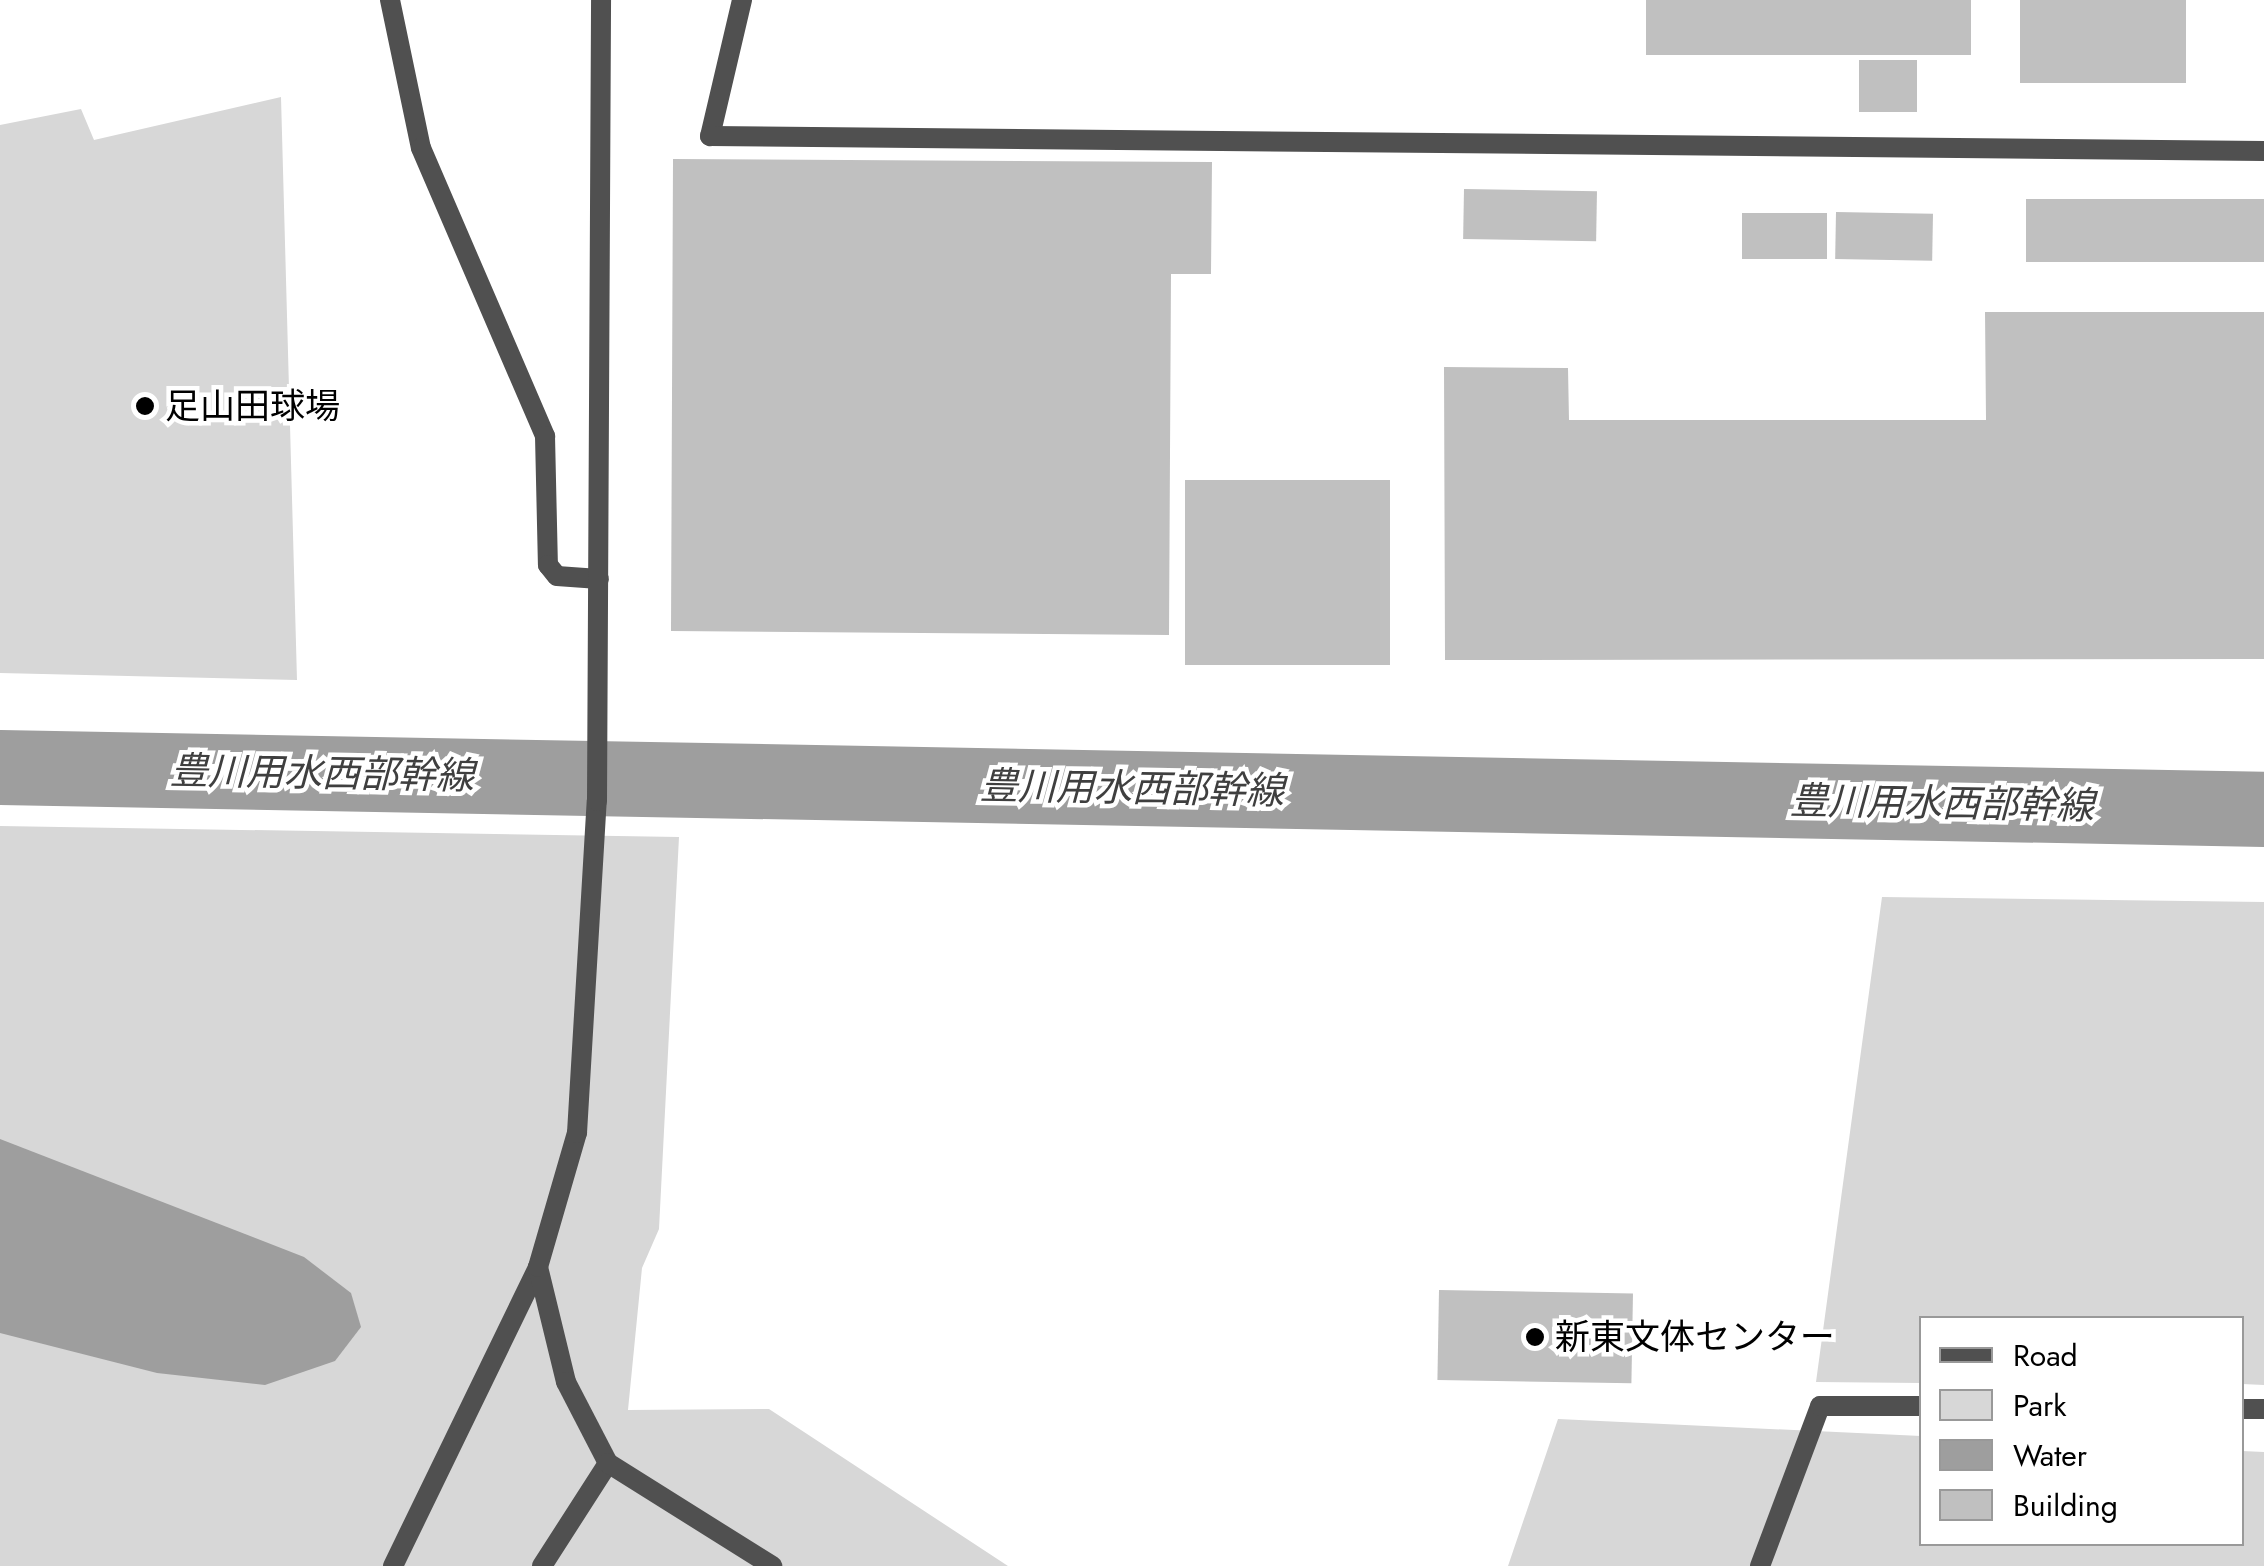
<!DOCTYPE html>
<meta charset="utf-8">
<style>
body{margin:0}
#map{position:relative;width:2264px;height:1566px;overflow:hidden;background:#fff;font-family:Jost,"Noto Sans JP",sans-serif}
div>[style]{position:absolute}
.green>*{inset:0;background:#d7d7d7}
.water>*{inset:0;background:#9e9e9e}
.river>*{height:75px;margin:-37.5px;padding:0 37.5px;transform-origin:37.5px;border-radius:37.5px;background:#9e9e9e}
.building>*{inset:0;background:#c0c0c0;transform-origin:0 0}
.service>*{height:20px;margin:-10px;padding:0 10px;transform-origin:10px;border-radius:10px;background:#505050}
.minor>*{height:20px;margin:-10px;padding:0 10px;transform-origin:10px;border-radius:10px;background:#505050}
.tertiary>*{height:20px;margin:-10px;padding:0 10px;transform-origin:10px;border-radius:10px;background:#505050}
.dots>*{width:28px;height:28px;translate:-50% -50%;box-sizing:border-box;border:5px solid #fff;border-radius:50%}
span{translate:-50% -50%;white-space:nowrap;text-align:center;line-height:1.15;-webkit-text-stroke:9px #fff;paint-order:stroke}
.poi-label{font-size:35px;color:#000}
.left{translate:0 -50%;text-align:left}
.water-label{font-size:38px;color:#3f3f3f;font-style:italic}
.legend{position:absolute;left:1919px;top:1316px;width:325px;height:230px;box-sizing:border-box;background:#fff;border:2px solid #999;margin:0;padding:12px 18px;list-style:none;font-size:30px;color:#000}
.legend li{display:flex;align-items:center;gap:20px;height:50px}
.legend b{width:50px;border:2px solid #999}
</style>
<div id="map">
<div class="green">
<i style="clip-path:polygon(281px 97px,297px 680px,0 673px,0 125px,81px 109px,94px 140px)"></i>
<i style="clip-path:polygon(0 826px,679px 837px,659px 1229px,642px 1268px,628px 1410px,769px 1409px,1008px 1566px,0 1566px)"></i>
<i style="clip-path:polygon(1882px 897px,2264px 902px,2264px 1385px,2242px 1384px,2242px 1318px,1922px 1318px,1921px 1383px,1816px 1382px)"></i>
<i style="clip-path:polygon(1558px 1419px,1921px 1436px,1922px 1544px,2242px 1544px,2242px 1451px,2264px 1452px,2264px 1566px,1508px 1566px)"></i>
</div>
<div class="water">
<i style="clip-path:polygon(0 1139px,304px 1257px,351px 1293px,361px 1327px,335px 1361px,265px 1385px,157px 1373px,0 1333px)"></i>
</div>
<div class="river">
<i style="left:0;top:767px;width:2264px;rotate:1.06deg"></i>
</div>
<div class="building">
<i style="left:1646px;top:0;width:325px;height:55px"></i>
<i style="left:2020px;top:0;width:166px;height:83px"></i>
<i style="left:1859px;top:60px;width:58px;height:52px"></i>
<i style="clip-path:polygon(673px 159px,1212px 162px,1211px 274px,1171px 274px,1169px 635px,671px 631px)"></i>
<i style="left:1464px;top:189px;width:133px;height:50px;rotate:1deg"></i>
<i style="left:2264px;top:199px;width:63px;height:238px;rotate:90deg"></i>
<i style="left:1836px;top:212px;width:97px;height:47px;rotate:1deg"></i>
<i style="left:1742px;top:213px;width:85px;height:46px"></i>
<i style="clip-path:polygon(1985px 312px,2264px 312px,2264px 659px,1445px 660px,1444px 367px,1568px 368px,1569px 420px,1986px 420px)"></i>
<i style="left:1185px;top:480px;width:205px;height:185px"></i>
<i style="left:1439px;top:1290px;width:194px;height:90px;rotate:1deg"></i>
</div>
<div class="service">
<i style="left:742px;top:0;width:140px;rotate:103.2deg"></i>
<i style="left:710px;top:136px;width:1554px;rotate:0.55deg"></i>
<i style="left:393px;top:1566px;width:332px;rotate:-64.1deg"></i>
<i style="left:542px;top:1566px;width:122px;rotate:-57.3deg"></i>
</div>
<div class="minor">
<i style="left:390px;top:0;width:151px;rotate:78.2deg"></i>
<i style="left:421px;top:148px;width:314px;rotate:66.7deg"></i>
<i style="left:545px;top:436px;width:129px;rotate:88.7deg"></i>
<i style="left:548px;top:565px;width:14px;rotate:51deg"></i>
<i style="left:557px;top:576px;width:42px;rotate:4.1deg"></i>
<i style="left:538px;top:1267px;width:118px;rotate:76.3deg"></i>
<i style="left:566px;top:1382px;width:91px;rotate:62.6deg"></i>
<i style="left:608px;top:1463px;width:194px;rotate:32.1deg"></i>
<i style="left:2242px;top:1409px;width:22px"></i>
<i style="left:1760px;top:1566px;width:171px;rotate:-69.4deg"></i>
<i style="left:1820px;top:1406px;width:102px"></i>
</div>
<div class="tertiary">
<i style="left:538px;top:1267px;width:140px;rotate:-73.8deg"></i>
<i style="left:577px;top:1133px;width:333px;rotate:-86.6deg"></i>
<i style="left:597px;top:801px;width:801px;rotate:-89.71deg"></i>
</div>
<div class="dots">
<i style="left:145px;top:406px;background:#000"></i>
<i style="left:1535px;top:1337px;background:#000"></i>
</div>
<div class="poi-label">
<span class="left" style="left:165px;top:406px">足山田球場</span>
<span class="left" style="left:1555px;top:1337px">新東文体センター</span>
</div>
<div class="water-label">
<span style="left:322px;top:773px;rotate:1deg">豊川用水西部幹線</span>
<span style="left:1132px;top:788px;rotate:1deg">豊川用水西部幹線</span>
<span style="left:1942px;top:803px;rotate:1deg">豊川用水西部幹線</span>
</div>
<ul class="legend">
<li><b style="height:12px;background:#505050"></b>Road</li>
<li><b style="height:28px;background:#d7d7d7"></b>Park</li>
<li><b style="height:28px;background:#9e9e9e"></b>Water</li>
<li><b style="height:28px;background:#c0c0c0"></b>Building</li>
</ul>
</div>
